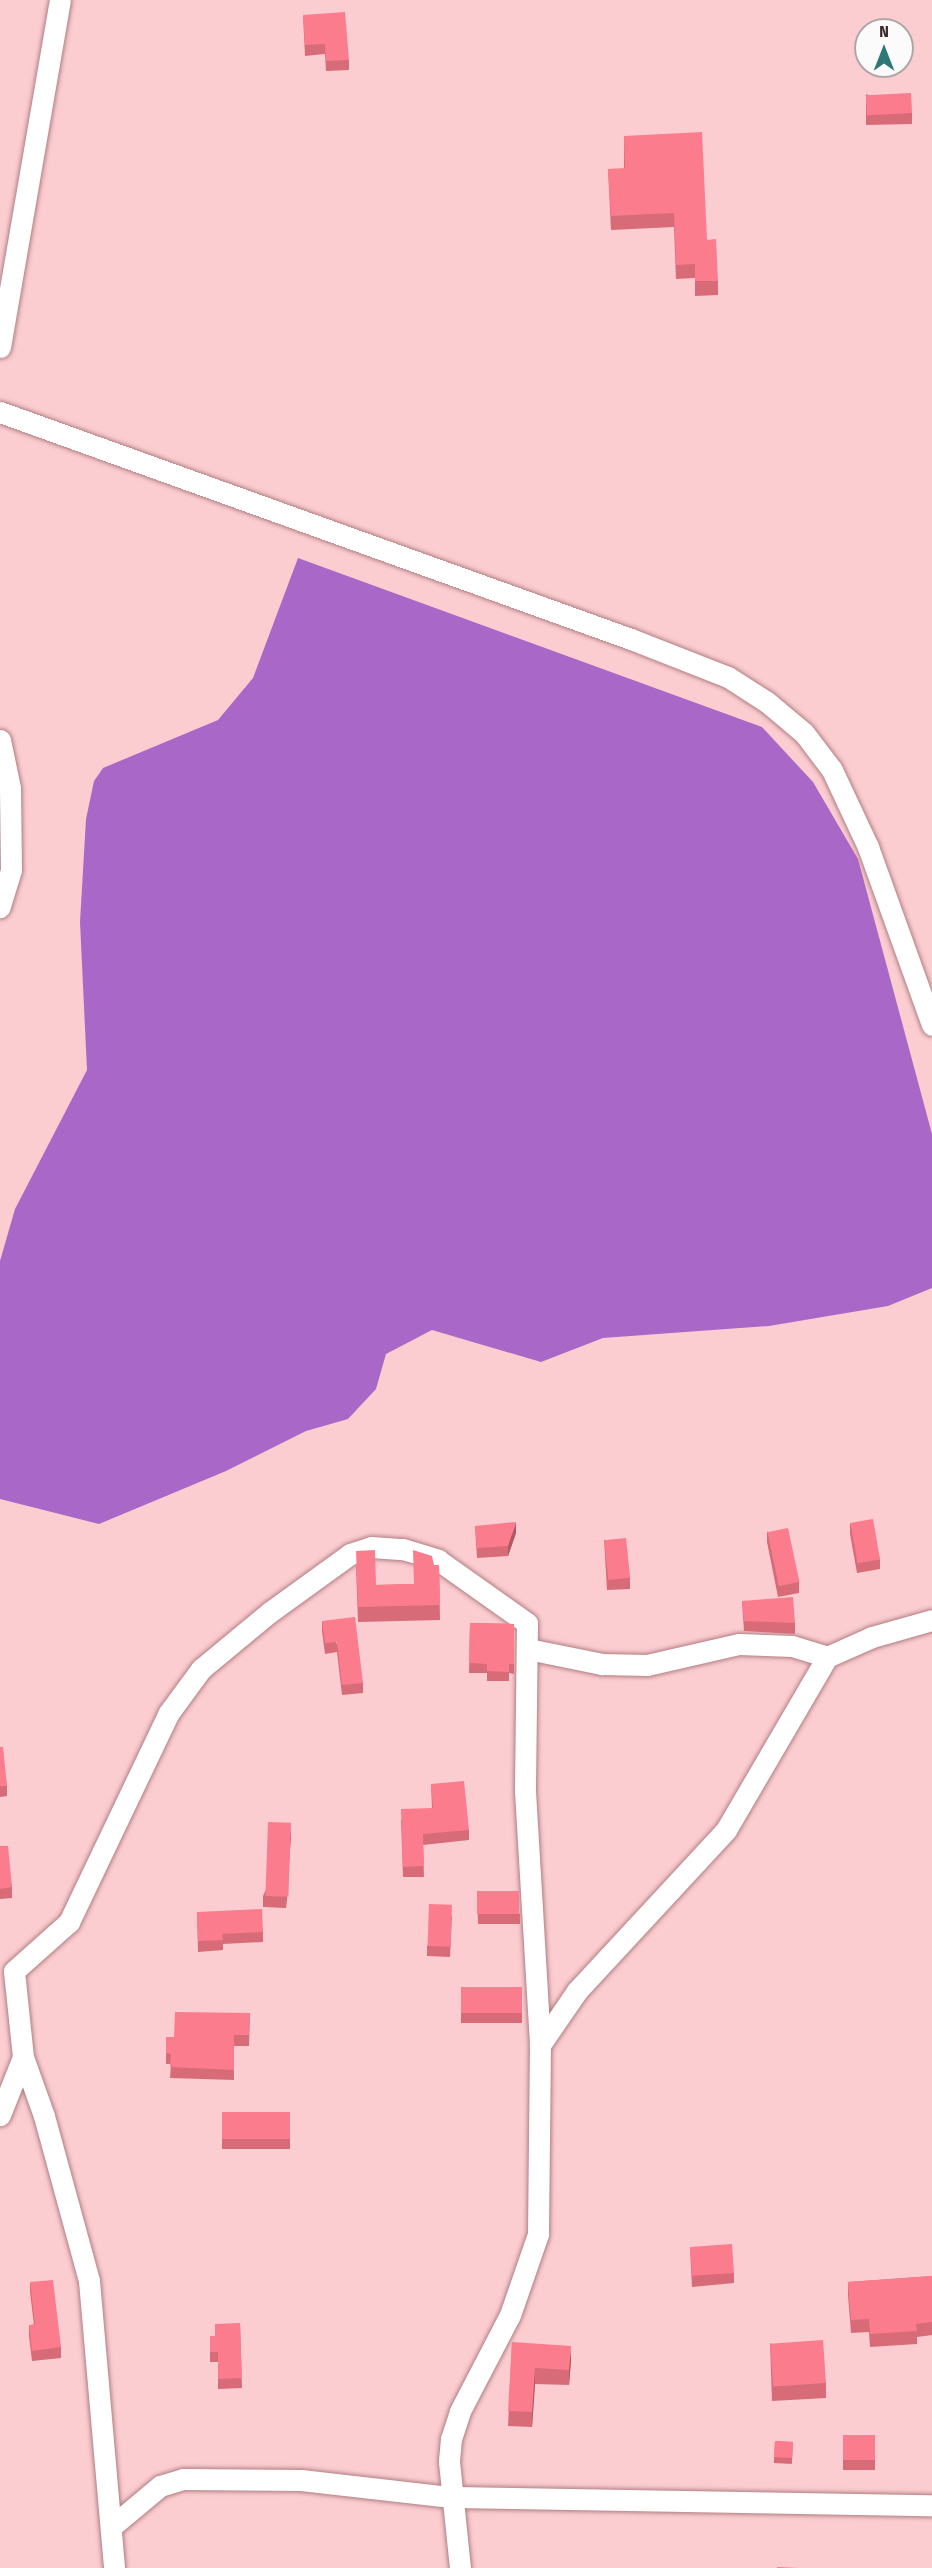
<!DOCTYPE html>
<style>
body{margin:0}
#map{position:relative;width:932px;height:2568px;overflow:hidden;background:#fbcdd0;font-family:"Fira Sans Condensed",sans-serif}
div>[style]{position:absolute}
.water>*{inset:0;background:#a967c8}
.roads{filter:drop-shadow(0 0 2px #b17e82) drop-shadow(0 0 2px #b17e82)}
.street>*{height:21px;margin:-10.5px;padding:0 10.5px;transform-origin:10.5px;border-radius:10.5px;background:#fff}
.wall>*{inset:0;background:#d86b78;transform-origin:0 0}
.shaded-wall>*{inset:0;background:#b05762}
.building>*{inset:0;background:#fb7c8c;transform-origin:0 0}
span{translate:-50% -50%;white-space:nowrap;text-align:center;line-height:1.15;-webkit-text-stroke:6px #fbfbfb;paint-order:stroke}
.north{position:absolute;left:854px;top:18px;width:60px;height:60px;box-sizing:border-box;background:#fbfbfb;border:2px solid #afa7a7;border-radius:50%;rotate:0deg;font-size:16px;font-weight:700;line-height:24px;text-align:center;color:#3d2829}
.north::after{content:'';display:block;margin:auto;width:21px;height:27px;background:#2e7877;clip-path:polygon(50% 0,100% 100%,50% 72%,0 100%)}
</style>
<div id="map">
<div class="water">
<i style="clip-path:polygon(298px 558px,762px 727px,813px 782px,858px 859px,932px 1134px,932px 1288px,888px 1306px,769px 1326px,603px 1338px,541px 1362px,432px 1330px,386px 1354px,376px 1389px,348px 1419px,306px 1431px,226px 1471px,99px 1524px,0 1499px,0 1261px,15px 1209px,87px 1070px,80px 922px,86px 819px,94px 781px,103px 768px,218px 720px,253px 678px)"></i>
</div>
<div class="roads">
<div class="street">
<i style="left:0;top:347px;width:352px;rotate:-80.2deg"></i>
<i style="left:0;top:412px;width:671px;rotate:19.79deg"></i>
<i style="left:631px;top:639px;width:104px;rotate:21.4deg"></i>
<i style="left:728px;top:677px;width:46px;rotate:32.7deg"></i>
<i style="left:767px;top:702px;width:48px;rotate:40deg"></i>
<i style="left:804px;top:733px;width:46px;rotate:52.9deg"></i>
<i style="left:832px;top:770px;width:85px;rotate:64.9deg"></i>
<i style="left:868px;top:847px;width:189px;rotate:70.2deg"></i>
<i style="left:0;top:740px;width:49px;rotate:78.2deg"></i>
<i style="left:10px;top:788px;width:82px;rotate:89.3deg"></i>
<i style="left:11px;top:870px;width:39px;rotate:107deg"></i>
<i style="left:528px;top:1649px;width:76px;rotate:11.5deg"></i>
<i style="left:602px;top:1664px;width:45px;rotate:1.3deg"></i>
<i style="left:647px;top:1665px;width:94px;rotate:-12.9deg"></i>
<i style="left:739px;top:1644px;width:53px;rotate:2.2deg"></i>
<i style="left:792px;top:1646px;width:37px;rotate:17deg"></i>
<i style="left:23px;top:2057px;width:63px;rotate:70.4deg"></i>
<i style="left:44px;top:2116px;width:171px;rotate:74.7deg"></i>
<i style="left:89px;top:2281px;width:288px;rotate:85deg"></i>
<i style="left:0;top:2115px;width:62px;rotate:-68.4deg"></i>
<i style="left:23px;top:2057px;width:86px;rotate:-96deg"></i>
<i style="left:14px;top:1971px;width:74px;rotate:-41.7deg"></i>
<i style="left:69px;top:1922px;width:230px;rotate:-64.5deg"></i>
<i style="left:168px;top:1714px;width:56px;rotate:-53.7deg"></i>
<i style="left:201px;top:1669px;width:89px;rotate:-39.6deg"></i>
<i style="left:270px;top:1612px;width:99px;rotate:-35.9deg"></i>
<i style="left:350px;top:1554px;width:22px;rotate:-18deg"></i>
<i style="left:371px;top:1547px;width:32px;rotate:4deg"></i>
<i style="left:403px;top:1549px;width:37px;rotate:17deg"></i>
<i style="left:438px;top:1560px;width:109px;rotate:35.3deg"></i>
<i style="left:527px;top:1623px;width:168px;rotate:90.7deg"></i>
<i style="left:525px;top:1791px;width:254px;rotate:86.6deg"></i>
<i style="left:111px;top:2527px;width:64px;rotate:-39.9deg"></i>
<i style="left:160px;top:2486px;width:24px;rotate:-17deg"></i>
<i style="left:183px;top:2479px;width:118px;rotate:0.5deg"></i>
<i style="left:301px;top:2480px;width:151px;rotate:6.5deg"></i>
<i style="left:451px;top:2497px;width:481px;rotate:1deg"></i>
<i style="left:460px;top:2568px;width:108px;rotate:-95.9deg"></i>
<i style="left:449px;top:2461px;width:22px;rotate:-85deg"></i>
<i style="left:451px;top:2439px;width:29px;rotate:-72deg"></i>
<i style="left:460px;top:2411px;width:108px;rotate:-62.5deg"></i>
<i style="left:510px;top:2315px;width:86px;rotate:-70.9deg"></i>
<i style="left:538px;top:2234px;width:189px;rotate:-89.4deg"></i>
<i style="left:540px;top:2045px;width:65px;rotate:-55.6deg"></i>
<i style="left:577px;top:1991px;width:219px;rotate:-47.2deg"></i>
<i style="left:726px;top:1830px;width:200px;rotate:-59.7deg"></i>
<i style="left:827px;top:1657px;width:49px;rotate:-24deg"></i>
<i style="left:872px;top:1637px;width:62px;rotate:-15.8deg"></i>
</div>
</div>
<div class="wall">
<i style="clip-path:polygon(303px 15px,349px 60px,349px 70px,326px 71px,325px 54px,305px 56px)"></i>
<i style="clip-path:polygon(866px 94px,912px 113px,912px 124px,866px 125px)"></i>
<i style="clip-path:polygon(624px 136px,707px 240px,718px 281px,718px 295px,695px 296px,695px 278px,676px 279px,674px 227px,611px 230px,608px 169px,624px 169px)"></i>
<i style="clip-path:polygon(850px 1523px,880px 1559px,880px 1569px,857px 1573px,850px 1534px)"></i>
<i style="clip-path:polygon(475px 1526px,516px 1533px,508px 1556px,477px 1558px)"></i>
<i style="clip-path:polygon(767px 1531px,799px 1582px,799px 1593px,778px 1597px,767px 1542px)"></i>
<i style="clip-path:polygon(604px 1539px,630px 1578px,630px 1589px,607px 1590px)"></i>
<i style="clip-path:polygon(434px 1565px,439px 1565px,440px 1620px,358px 1622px,356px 1566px,376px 1585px,414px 1584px)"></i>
<i style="clip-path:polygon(742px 1601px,795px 1623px,795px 1634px,744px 1631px)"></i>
<i style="clip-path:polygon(322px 1621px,363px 1683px,363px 1693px,342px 1695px,337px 1652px,325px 1654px,322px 1631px)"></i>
<i style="clip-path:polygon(470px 1623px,514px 1624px,514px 1674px,509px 1673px,509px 1681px,487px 1681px,487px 1673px,469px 1673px)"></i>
<i style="clip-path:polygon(0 1747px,7px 1786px,7px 1796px,0 1797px)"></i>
<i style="clip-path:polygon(431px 1784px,469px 1830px,469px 1840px,423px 1845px,424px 1877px,403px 1877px,401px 1820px,432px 1808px)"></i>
<i style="clip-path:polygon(291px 1834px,286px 1908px,263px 1907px,263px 1896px)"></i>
<i style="clip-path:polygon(0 1846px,12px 1887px,12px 1898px,0 1899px)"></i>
<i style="clip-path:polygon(477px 1891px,520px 1914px,520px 1924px,478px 1924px)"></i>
<i style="clip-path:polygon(197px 1912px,263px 1932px,263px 1942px,223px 1944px,223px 1950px,198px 1952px)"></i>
<i style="clip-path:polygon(452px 1915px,450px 1957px,427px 1956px,427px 1946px)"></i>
<i style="left:522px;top:1987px;width:36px;height:61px;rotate:90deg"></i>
<i style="clip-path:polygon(250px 2013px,249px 2046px,234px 2046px,234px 2080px,170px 2078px,171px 2064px,166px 2064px,166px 2037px,174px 2037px)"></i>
<i style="left:222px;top:2112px;width:68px;height:37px"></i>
<i style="clip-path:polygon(690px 2248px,734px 2273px,734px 2283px,692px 2287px)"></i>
<i style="clip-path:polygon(932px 2276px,932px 2335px,917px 2337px,917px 2344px,870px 2347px,869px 2332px,851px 2333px,848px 2295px,848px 2282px)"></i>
<i style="clip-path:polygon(30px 2282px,61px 2347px,61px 2358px,32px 2361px,29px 2336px,29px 2325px,34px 2325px,30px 2292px)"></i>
<i style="clip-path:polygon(240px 2323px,242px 2388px,218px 2389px,218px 2362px,210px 2362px,210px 2336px,215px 2336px)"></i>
<i style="clip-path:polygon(512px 2342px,571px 2361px,569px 2385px,535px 2384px,532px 2427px,508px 2426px)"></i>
<i style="clip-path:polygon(770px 2343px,826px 2383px,826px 2398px,772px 2401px)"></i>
<i style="left:875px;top:2435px;width:35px;height:32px;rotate:90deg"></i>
<i style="left:775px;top:2441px;width:18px;height:22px;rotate:3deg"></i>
</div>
<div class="shaded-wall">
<i style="clip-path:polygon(516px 1522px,516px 1533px,508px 1556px,508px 1546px)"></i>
<i style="clip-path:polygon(291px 1823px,291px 1834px,286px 1908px,286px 1898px)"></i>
<i style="clip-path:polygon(571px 2346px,571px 2361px,569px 2385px,569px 2370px)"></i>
<i style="clip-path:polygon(535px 2368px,535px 2384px,532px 2427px,532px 2412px)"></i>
</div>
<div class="building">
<i style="clip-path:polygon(345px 12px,349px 60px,326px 61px,325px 44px,305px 45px,303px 15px)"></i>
<i style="left:911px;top:93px;width:20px;height:45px;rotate:87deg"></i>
<i style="clip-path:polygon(702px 132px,707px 240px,716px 239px,718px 281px,695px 281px,695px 264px,676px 265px,674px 213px,611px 216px,608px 169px,625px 168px,624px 136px)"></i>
<i style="left:873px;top:1519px;width:41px;height:23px;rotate:80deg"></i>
<i style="clip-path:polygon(516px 1522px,508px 1546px,477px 1548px,475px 1526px)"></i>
<i style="left:788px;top:1528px;width:55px;height:21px;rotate:78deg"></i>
<i style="left:626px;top:1538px;width:40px;height:22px;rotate:84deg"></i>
<i style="clip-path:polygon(375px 1550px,376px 1585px,414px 1584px,413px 1550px,432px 1556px,434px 1565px,439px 1565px,440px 1605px,358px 1607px,356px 1551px)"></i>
<i style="clip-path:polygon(793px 1597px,795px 1623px,744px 1621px,742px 1601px)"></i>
<i style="clip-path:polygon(355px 1617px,363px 1683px,342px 1685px,337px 1642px,325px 1643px,322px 1621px)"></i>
<i style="clip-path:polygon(470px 1623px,514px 1624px,514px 1664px,509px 1664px,509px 1672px,487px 1671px,487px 1664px,469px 1663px)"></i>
<i style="clip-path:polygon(0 1747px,3px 1747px,7px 1786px,0 1786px)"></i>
<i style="clip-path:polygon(464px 1781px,469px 1830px,423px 1834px,424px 1866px,403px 1867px,401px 1809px,433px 1808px,431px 1784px)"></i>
<i style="left:268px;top:1822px;width:23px;height:74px;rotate:2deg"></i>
<i style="clip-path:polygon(0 1846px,8px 1846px,12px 1887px,0 1889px)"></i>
<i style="left:477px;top:1891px;width:42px;height:23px"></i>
<i style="left:429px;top:1904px;width:23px;height:42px;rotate:2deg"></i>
<i style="clip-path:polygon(262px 1909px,263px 1932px,222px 1934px,223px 1940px,198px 1941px,197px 1912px)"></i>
<i style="left:522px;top:1987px;width:26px;height:61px;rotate:90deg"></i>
<i style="clip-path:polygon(175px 2012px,250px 2013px,249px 2035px,234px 2035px,234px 2070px,170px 2067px,171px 2054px,166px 2053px,166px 2037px,174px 2037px)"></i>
<i style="left:222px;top:2112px;width:68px;height:27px"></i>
<i style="left:732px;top:2244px;width:29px;height:42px;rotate:86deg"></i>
<i style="clip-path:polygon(932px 2276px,932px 2322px,916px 2324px,917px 2331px,870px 2334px,869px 2319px,851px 2320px,848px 2282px)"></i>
<i style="clip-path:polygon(53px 2280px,61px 2347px,32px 2351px,29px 2325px,35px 2324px,30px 2282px)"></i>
<i style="clip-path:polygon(240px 2323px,242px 2378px,218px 2379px,218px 2352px,210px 2352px,210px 2336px,215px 2336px,215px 2324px)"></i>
<i style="left:823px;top:2340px;width:43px;height:53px;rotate:86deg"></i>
<i style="clip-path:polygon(512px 2342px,571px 2346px,569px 2370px,535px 2368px,532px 2412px,508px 2411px)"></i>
<i style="left:875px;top:2435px;width:25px;height:32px;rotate:90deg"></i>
<i style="left:775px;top:2441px;width:18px;height:16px;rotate:3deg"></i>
<i style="clip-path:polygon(777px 2567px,799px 2568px,777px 2568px)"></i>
</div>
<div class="north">N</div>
</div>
